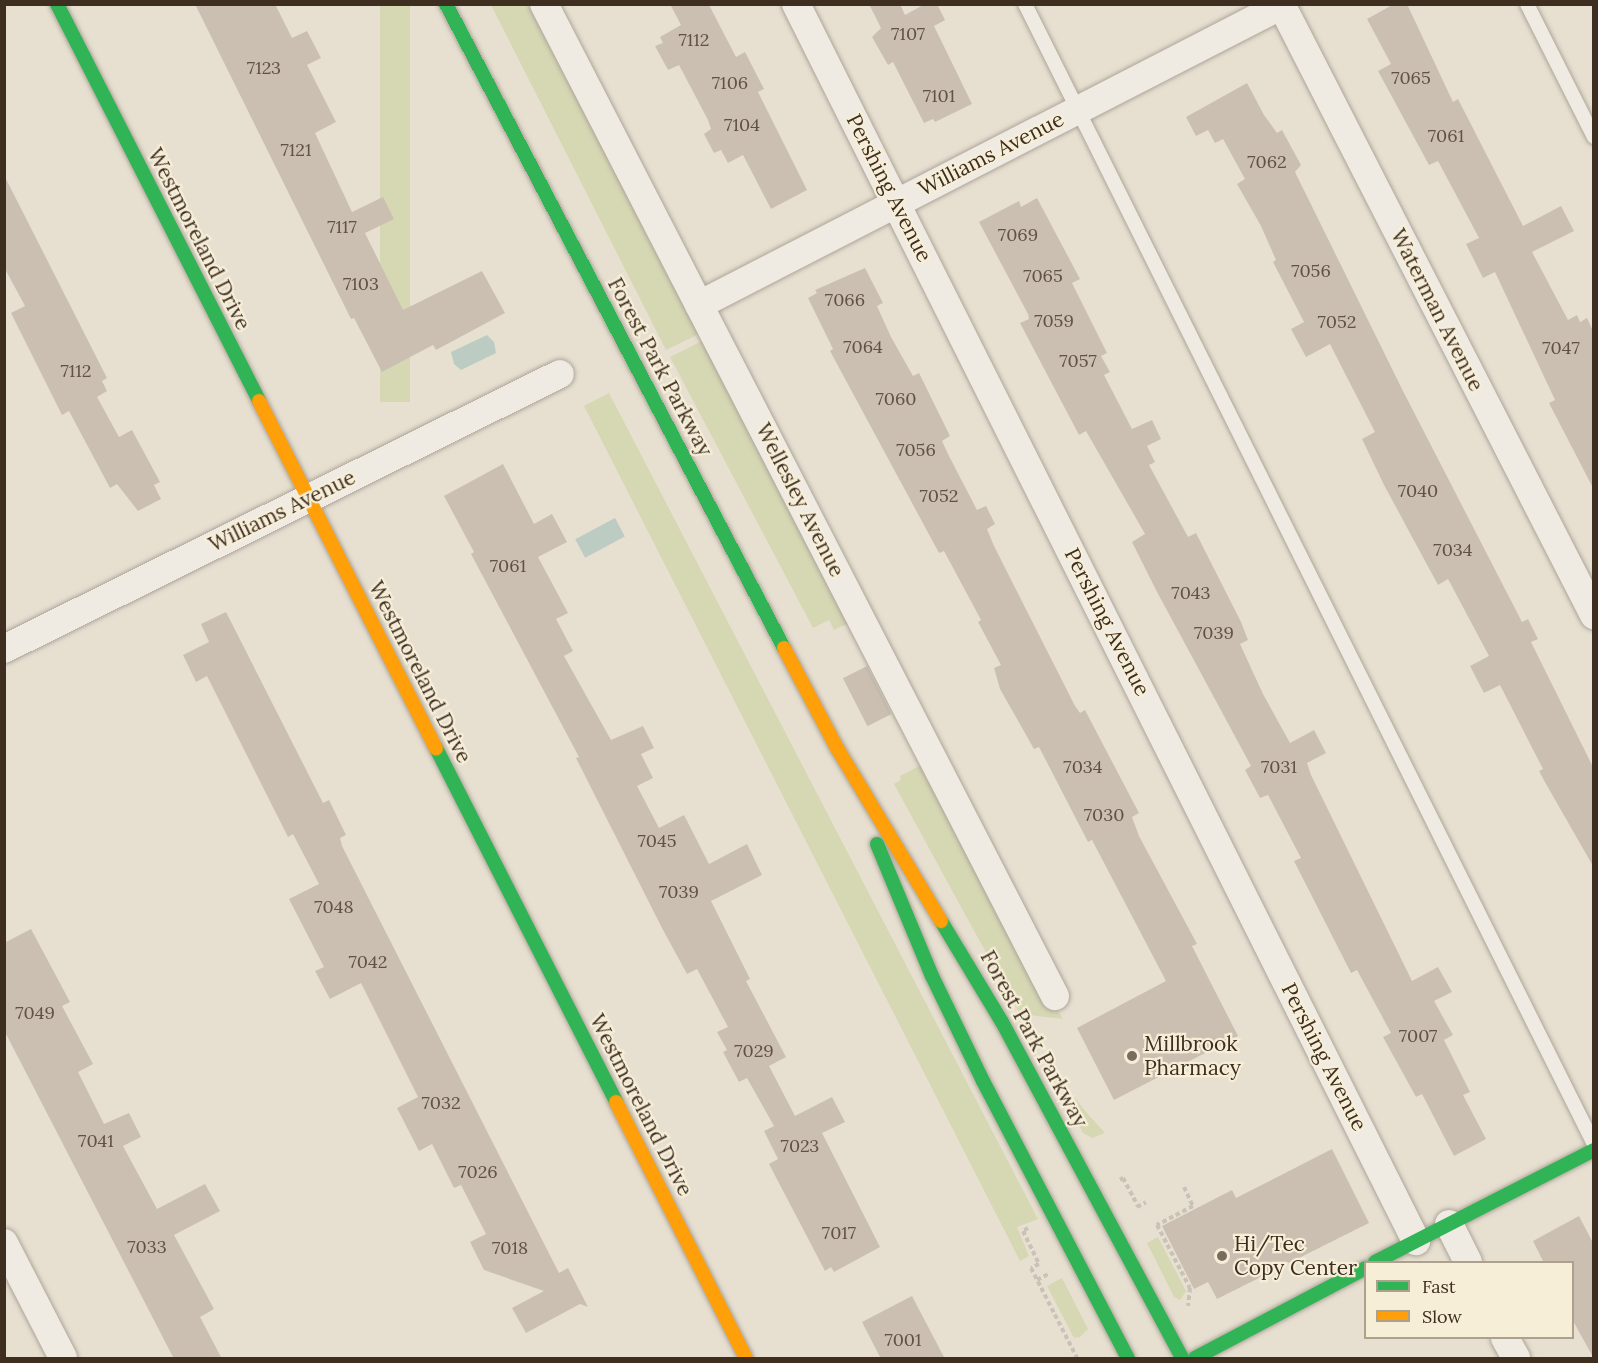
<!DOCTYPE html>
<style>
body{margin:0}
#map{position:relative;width:1598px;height:1363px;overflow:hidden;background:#e7e0d1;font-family:Lora,serif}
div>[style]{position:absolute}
.green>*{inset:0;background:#d6d7b3;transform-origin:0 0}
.water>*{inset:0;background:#bcccc2;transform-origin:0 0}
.building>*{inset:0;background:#cbbfb2;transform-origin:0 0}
.path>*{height:4px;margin-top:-2px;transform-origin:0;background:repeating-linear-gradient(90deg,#c8c2b9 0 4.5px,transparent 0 7.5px)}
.roads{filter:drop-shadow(0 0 2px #ada599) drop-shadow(0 0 2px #ada599)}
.lane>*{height:14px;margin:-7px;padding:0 7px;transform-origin:7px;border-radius:7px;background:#efebe3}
.street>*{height:28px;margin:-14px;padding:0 14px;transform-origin:14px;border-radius:14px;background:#efebe3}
.fast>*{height:14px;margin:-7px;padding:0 7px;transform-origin:7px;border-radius:7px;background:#30b455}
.slow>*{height:14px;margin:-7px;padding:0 7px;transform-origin:7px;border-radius:7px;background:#ff9f0a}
.dots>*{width:16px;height:16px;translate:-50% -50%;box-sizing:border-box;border:3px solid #f7eed8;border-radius:50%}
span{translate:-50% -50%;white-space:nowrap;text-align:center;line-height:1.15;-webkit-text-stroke:4.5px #f7eed8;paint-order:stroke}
.number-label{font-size:18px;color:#605244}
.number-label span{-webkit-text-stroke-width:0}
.street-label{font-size:21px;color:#3d2e20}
.poi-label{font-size:21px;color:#3d2e20}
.left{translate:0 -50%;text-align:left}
.frame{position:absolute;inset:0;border:6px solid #3d2e20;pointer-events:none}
.legend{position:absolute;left:1364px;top:1261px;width:210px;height:78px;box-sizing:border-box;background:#f7eed8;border:2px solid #ada18e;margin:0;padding:8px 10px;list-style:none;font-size:18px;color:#3d2e20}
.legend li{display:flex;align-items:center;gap:12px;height:30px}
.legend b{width:30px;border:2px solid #ada18e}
</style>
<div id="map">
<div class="green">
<i style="left:380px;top:5px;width:30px;height:397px"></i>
<i style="clip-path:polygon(491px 5px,528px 5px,699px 333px,695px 336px,666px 350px)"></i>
<i style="clip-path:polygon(704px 340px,849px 623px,834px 630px,829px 620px,813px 628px,670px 357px)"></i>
<i style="clip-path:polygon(609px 393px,1038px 1219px,1017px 1227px,1029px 1256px,1020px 1261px,584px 406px)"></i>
<i style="clip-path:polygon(923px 764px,1051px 1010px,1056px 1007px,1063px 1019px,1020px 1014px,967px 918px,894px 784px,901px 780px,900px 776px)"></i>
<i style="clip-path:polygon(1072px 1094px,1086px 1112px,1105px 1133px,1092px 1138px,1083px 1133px,1065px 1099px)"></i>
<i style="clip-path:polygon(1158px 1237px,1186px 1291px,1180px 1300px,1174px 1297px,1147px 1243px)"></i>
<i style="clip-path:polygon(1062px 1278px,1088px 1329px,1080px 1337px,1074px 1338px,1047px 1286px)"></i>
</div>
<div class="water">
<i style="clip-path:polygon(487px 335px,494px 342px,496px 353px,461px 370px,454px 364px,451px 352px)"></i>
<i style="left:615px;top:518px;width:21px;height:45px;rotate:62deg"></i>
</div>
<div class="building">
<i style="clip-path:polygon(195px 4px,275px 4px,292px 38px,307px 31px,321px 58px,307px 65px,336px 122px,315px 133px,352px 212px,383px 197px,394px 219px,365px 233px,403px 310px,482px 271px,505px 313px,436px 350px,433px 345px,382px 372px,354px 318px,351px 319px)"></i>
<i style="clip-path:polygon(670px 4px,709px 5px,736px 57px,745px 52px,764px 89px,758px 92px,807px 190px,771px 209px,743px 155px,728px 163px,721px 150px,714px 153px,704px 134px,711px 129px,708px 120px,679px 65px,668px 70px,655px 46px,663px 43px,660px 37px,681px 25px)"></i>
<i style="clip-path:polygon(869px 4px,900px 4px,905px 15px,925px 4px,937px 4px,945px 20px,934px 26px,972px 104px,935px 122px,933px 119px,924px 123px,893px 62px,888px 65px,872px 37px,881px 28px)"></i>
<i style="clip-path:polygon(1394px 4px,1407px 4px,1453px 102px,1458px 99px,1523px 226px,1561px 206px,1574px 231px,1532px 252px,1568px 320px,1577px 315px,1580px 322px,1587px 318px,1593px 331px,1593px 488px,1549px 403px,1555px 400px,1495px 272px,1483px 278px,1466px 244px,1479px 238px,1438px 161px,1429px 165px,1378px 71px,1391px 64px,1367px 19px)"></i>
<i style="clip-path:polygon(1247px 83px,1264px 115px,1277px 133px,1282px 130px,1301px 165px,1295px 172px,1403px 391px,1522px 622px,1528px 619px,1538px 639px,1531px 642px,1593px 767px,1593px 866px,1546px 784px,1539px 771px,1543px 769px,1500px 685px,1484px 693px,1470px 666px,1489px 656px,1448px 579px,1438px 585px,1384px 485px,1362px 439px,1375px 432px,1335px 354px,1330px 344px,1306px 357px,1291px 329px,1304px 322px,1273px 262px,1276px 260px,1261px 226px,1237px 184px,1245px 179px,1223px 139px,1215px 143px,1208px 130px,1196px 136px,1186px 117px)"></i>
<i style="clip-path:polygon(4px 175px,107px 378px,102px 381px,107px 391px,97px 397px,119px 437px,132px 430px,160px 482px,154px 485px,161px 499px,138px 511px,117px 484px,110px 488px,69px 411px,62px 415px,11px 313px,25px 306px,4px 267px)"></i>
<i style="clip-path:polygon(1037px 198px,1080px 279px,1072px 283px,1107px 353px,1101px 356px,1110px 372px,1104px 375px,1132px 429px,1152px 420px,1161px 439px,1147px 446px,1155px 462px,1149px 465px,1188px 537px,1196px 533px,1241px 622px,1248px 640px,1240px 644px,1263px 694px,1290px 743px,1314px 730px,1326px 753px,1307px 763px,1311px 775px,1412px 981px,1438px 967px,1452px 992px,1434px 1001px,1453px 1035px,1444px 1040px,1470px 1092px,1463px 1095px,1486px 1139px,1454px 1156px,1422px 1094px,1416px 1097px,1383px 1037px,1391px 1033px,1357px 970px,1351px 973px,1294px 861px,1301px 858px,1268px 795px,1260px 798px,1245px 770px,1251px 766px,1156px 590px,1132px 542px,1145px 534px,1086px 431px,1079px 435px,1020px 323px,1029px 319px,1028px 314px,979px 222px,1019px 201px,1021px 207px)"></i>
<i style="clip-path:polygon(865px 268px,883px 303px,877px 306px,891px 337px,913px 376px,919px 373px,950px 436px,942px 441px,949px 456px,977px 510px,986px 506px,995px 524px,987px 529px,994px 546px,1075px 706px,1080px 713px,1085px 710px,1139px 813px,1132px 817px,1139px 836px,1197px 944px,1192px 946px,1238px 1036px,1114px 1100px,1077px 1028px,1166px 981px,1092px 840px,1088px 842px,1039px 747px,1034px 749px,1000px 689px,994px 668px,1001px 665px,978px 622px,981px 620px,944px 551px,939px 553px,830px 351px,833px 349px,808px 298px,817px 293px,815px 290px)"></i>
<i style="clip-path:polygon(503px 464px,534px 524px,552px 514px,567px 542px,538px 557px,568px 613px,556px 619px,573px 651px,564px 656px,611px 740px,643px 726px,654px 748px,641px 754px,653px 778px,637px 786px,659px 828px,684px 815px,709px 864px,747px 844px,762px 875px,711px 901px,750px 979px,746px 981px,786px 1057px,769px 1066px,795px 1116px,832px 1097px,845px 1122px,822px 1133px,880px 1247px,834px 1272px,831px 1267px,825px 1271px,769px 1164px,778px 1159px,764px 1131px,774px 1126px,747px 1078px,739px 1082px,723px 1052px,727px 1050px,717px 1032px,728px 1027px,697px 969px,687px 974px,662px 928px,576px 758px,579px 757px,471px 554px,474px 552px,444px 496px)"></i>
<i style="clip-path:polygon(226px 612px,323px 803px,329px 800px,346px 835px,340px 838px,342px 846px,559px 1273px,568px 1268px,588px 1307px,580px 1304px,526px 1333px,512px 1308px,544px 1291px,484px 1270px,470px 1242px,486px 1234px,461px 1185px,454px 1188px,432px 1144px,419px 1151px,397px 1108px,418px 1097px,361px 983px,330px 999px,315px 971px,324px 967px,289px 899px,319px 884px,293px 834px,288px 837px,207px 676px,196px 682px,183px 655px,209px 642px,201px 624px)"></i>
<i style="left:867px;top:666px;width:54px;height:27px;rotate:63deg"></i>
<i style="clip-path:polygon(31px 929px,70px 1002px,62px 1006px,93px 1064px,78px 1072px,104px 1124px,129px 1113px,141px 1137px,123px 1146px,157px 1209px,205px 1184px,220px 1211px,174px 1235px,214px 1309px,200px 1317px,222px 1359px,174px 1359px,4px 1030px,4px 943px)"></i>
<i style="clip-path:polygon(1332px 1149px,1369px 1223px,1217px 1299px,1208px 1282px,1194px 1289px,1162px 1226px,1232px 1190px,1236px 1198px)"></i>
<i style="clip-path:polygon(1579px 1216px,1593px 1243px,1593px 1357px,1572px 1319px,1572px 1263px,1544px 1263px,1533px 1241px)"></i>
<i style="clip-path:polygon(912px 1296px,945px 1359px,881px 1359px,862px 1322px)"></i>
</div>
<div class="path">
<i style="left:1120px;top:1180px;width:4px;rotate:-34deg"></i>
<i style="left:1123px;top:1178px;width:32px;rotate:62deg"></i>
<i style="left:1184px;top:1187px;width:21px;rotate:65deg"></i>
<i style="left:1193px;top:1206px;width:41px;rotate:152.2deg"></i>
<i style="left:1157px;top:1225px;width:71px;rotate:62.4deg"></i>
<i style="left:1190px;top:1288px;width:18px;rotate:96deg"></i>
<i style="left:1137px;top:1207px;width:10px;rotate:-29deg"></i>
<i style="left:1028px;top:1228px;width:6px;rotate:149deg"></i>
<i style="left:1023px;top:1231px;width:37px;rotate:64deg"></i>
<i style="left:1039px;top:1264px;width:9px;rotate:153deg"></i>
<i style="left:1031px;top:1268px;width:101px;rotate:62.9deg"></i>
<i style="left:1037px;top:1280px;width:15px;rotate:-28deg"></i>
</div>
<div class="roads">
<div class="lane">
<i style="left:1025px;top:4px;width:1274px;rotate:63.48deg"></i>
<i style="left:1527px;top:4px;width:149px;rotate:63.3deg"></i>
</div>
<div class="street">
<i style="left:544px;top:4px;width:1116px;rotate:62.75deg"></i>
<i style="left:796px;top:4px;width:1384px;rotate:63.38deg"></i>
<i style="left:1281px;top:4px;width:687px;rotate:62.88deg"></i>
<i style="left:699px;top:305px;width:658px;rotate:-27.23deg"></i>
<i style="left:4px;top:649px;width:620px;rotate:-26.32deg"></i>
<i style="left:1449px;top:1224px;width:42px;rotate:63.4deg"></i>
<i style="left:4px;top:1243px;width:129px;rotate:62.8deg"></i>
<i style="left:1505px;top:1338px;width:23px;rotate:61deg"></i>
</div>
<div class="fast">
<i style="left:57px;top:4px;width:445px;rotate:63deg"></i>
<i style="left:446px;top:4px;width:727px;rotate:62.31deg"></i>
<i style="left:436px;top:748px;width:397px;rotate:63deg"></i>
<i style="left:877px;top:844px;width:143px;rotate:67.4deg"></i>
<i style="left:932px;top:976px;width:117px;rotate:64.1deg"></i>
<i style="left:983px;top:1081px;width:313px;rotate:62.4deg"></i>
<i style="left:941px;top:921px;width:118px;rotate:58.9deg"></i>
<i style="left:1002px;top:1022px;width:381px;rotate:61.8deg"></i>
<i style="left:1375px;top:1262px;width:246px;rotate:-27.1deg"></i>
<i style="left:1195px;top:1358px;width:193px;rotate:-27.8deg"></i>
</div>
<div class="slow">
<i style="left:259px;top:401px;width:390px;rotate:63deg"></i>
<i style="left:784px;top:648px;width:113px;rotate:62.1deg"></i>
<i style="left:837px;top:748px;width:202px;rotate:59deg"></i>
<i style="left:616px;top:1102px;width:287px;rotate:63.1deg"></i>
</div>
</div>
<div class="dots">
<i style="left:1132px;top:1056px;background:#786c5e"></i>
<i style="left:1222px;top:1256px;background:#786c5e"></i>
</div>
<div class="number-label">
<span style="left:908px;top:34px">7107</span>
<span style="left:694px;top:40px">7112</span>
<span style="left:264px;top:68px">7123</span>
<span style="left:1411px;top:78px">7065</span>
<span style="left:730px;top:83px">7106</span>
<span style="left:939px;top:96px">7101</span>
<span style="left:742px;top:125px">7104</span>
<span style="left:1446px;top:136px">7061</span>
<span style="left:296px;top:150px">7121</span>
<span style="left:1267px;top:162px">7062</span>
<span style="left:342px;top:227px">7117</span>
<span style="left:1018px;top:235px">7069</span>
<span style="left:1311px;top:271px">7056</span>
<span style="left:1043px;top:276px">7065</span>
<span style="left:361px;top:284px">7103</span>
<span style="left:845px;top:300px">7066</span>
<span style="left:1054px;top:321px">7059</span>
<span style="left:1337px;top:322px">7052</span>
<span style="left:863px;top:347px">7064</span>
<span style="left:1561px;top:348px">7047</span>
<span style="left:1078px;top:361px">7057</span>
<span style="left:76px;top:371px">7112</span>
<span style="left:896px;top:399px">7060</span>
<span style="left:916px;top:450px">7056</span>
<span style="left:1418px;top:491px">7040</span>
<span style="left:939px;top:496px">7052</span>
<span style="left:1453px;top:550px">7034</span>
<span style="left:508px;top:566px">7061</span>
<span style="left:1191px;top:593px">7043</span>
<span style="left:1214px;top:633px">7039</span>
<span style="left:1083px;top:767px">7034</span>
<span style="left:1279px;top:767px">7031</span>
<span style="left:1104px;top:815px">7030</span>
<span style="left:657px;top:841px">7045</span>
<span style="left:679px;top:892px">7039</span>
<span style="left:334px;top:907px">7048</span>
<span style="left:368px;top:962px">7042</span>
<span style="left:35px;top:1013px">7049</span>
<span style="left:1418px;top:1036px">7007</span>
<span style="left:754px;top:1051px">7029</span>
<span style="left:441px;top:1103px">7032</span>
<span style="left:96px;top:1141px">7041</span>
<span style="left:800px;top:1146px">7023</span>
<span style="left:478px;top:1172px">7026</span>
<span style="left:839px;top:1233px">7017</span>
<span style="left:147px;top:1247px">7033</span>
<span style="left:510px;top:1248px">7018</span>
<span style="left:903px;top:1340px">7001</span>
</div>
<div class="street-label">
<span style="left:991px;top:154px;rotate:-27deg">Williams Avenue</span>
<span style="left:889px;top:188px;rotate:63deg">Pershing Avenue</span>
<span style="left:199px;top:239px;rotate:63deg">Westmoreland Drive</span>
<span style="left:1437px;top:310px;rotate:63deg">Waterman Avenue</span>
<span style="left:660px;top:367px;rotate:62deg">Forest Park Parkway</span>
<span style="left:800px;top:500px;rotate:63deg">Wellesley Avenue</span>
<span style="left:282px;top:511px;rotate:-26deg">Williams Avenue</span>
<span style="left:1107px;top:622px;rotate:63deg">Pershing Avenue</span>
<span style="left:420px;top:672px;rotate:63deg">Westmoreland Drive</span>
<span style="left:1034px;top:1039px;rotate:61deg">Forest Park Parkway</span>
<span style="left:1324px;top:1057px;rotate:63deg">Pershing Avenue</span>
<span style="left:641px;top:1105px;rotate:63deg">Westmoreland Drive</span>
</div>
<div class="poi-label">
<span class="left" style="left:1144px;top:1056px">Millbrook<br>Pharmacy</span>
<span class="left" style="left:1234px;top:1256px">Hi/Tec<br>Copy Center</span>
</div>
<div class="frame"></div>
<ul class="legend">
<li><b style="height:8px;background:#30b455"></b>Fast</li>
<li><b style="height:8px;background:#ff9f0a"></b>Slow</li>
</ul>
</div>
